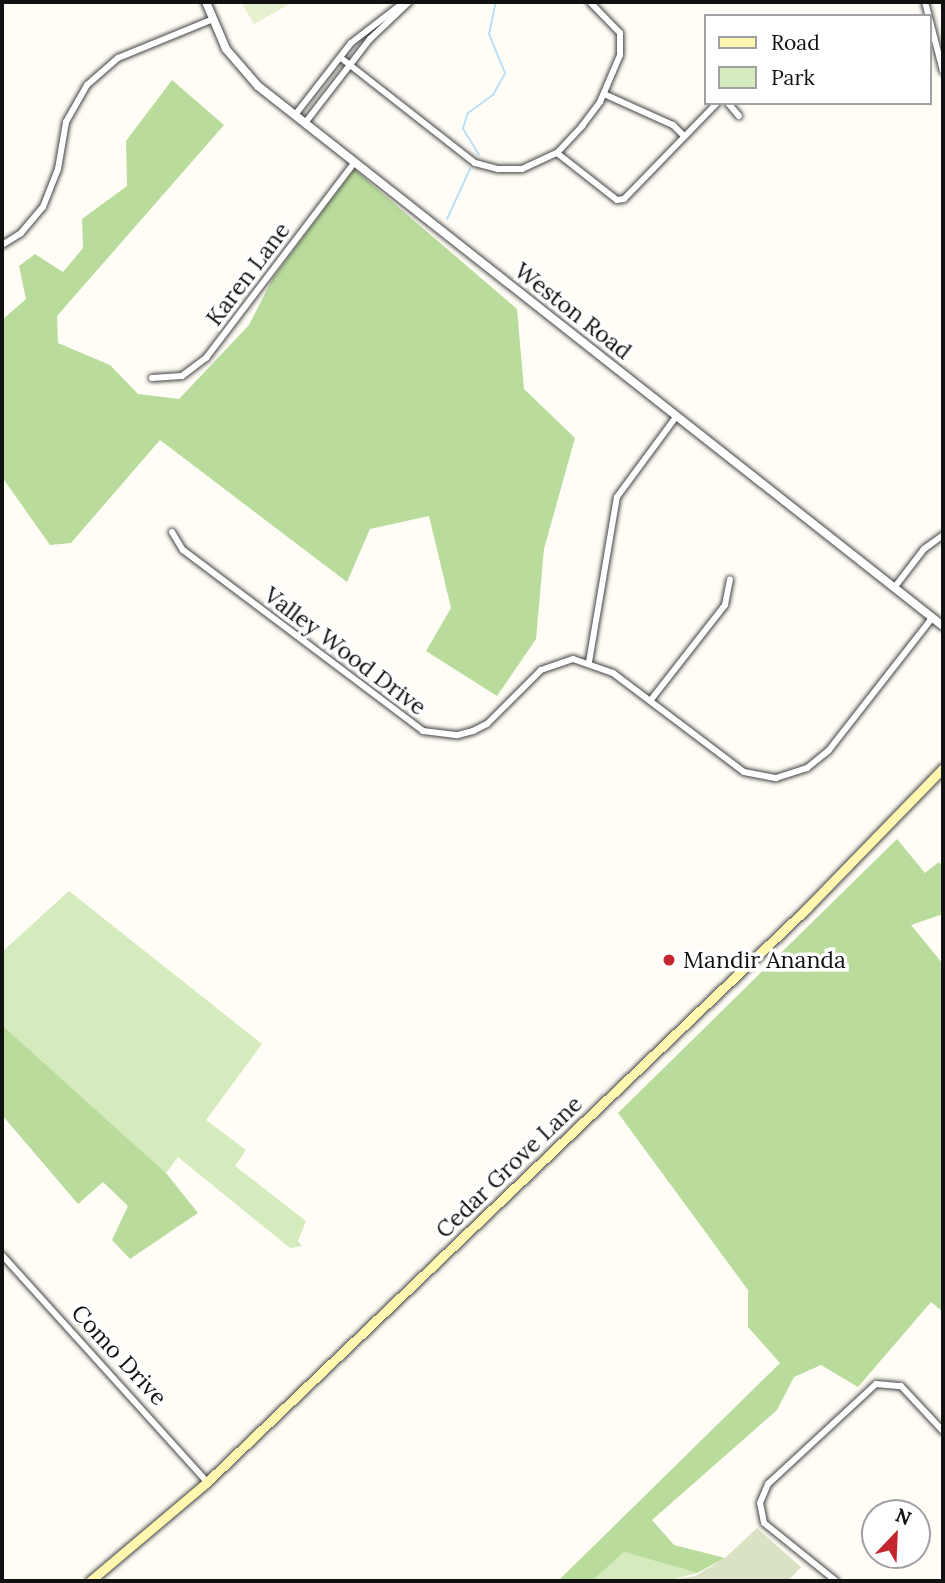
<!DOCTYPE html>
<style>
body{margin:0}
#map{position:relative;width:945px;height:1583px;overflow:hidden;background:#fffdf5;font-family:Lora,serif}
div>[style]{position:absolute}
.green>*{inset:0;background:#d5ebbd}
.forest>*{inset:0;background:#b9dc9c}
.cemetery>*{inset:0;background:#d9e3c4}
.pitch>*{inset:0;background:#e6f2cf}
.stream>*{height:2px;margin:-1px;padding:0 1px;transform-origin:1px;border-radius:1px;background:#b9e0f7}
.roads{filter:drop-shadow(0 0 2px #444) drop-shadow(0 0 2px #444)}
.minor>*{height:6px;margin:-3px;padding:0 3px;transform-origin:3px;border-radius:3px;background:#fff}
.tertiary>*{height:8px;margin:-4px;padding:0 4px;transform-origin:4px;border-radius:4px;background:#fff}
.secondary>*{height:9px;margin:-4.5px;padding:0 4.5px;transform-origin:4.5px;border-radius:4.5px;background:#fff6b0}
.dots>*{width:19px;height:19px;translate:-50% -50%;box-sizing:border-box;border:4px solid #fff;border-radius:50%}
span{translate:-50% -50%;white-space:nowrap;text-align:center;line-height:1.15;-webkit-text-stroke:7px #fff;paint-order:stroke}
.street-label{font-size:23px;color:#111}
.poi-label{font-size:23px;color:#111}
.left{translate:0 -50%;text-align:left}
.frame{position:absolute;inset:0;border:4px solid #111;pointer-events:none}
.legend{position:absolute;left:704px;top:14px;width:228px;height:91px;box-sizing:border-box;background:#fff;border:2px solid #a0a0a0;margin:0;padding:9px 12px;list-style:none;font-size:21px;color:#111}
.legend li{display:flex;align-items:center;gap:14px;height:35px}
.legend b{width:35px;border:2px solid #a0a0a0}
.north{position:absolute;left:861px;top:1499px;width:70px;height:70px;box-sizing:border-box;background:#fff;border:2px solid #a0a0a0;border-radius:50%;rotate:23deg;font-size:19px;font-weight:700;line-height:28px;text-align:center;color:#111}
.north::after{content:'';display:block;margin:auto;width:24px;height:32px;background:#c4262e;clip-path:polygon(50% 0,100% 100%,50% 72%,0 100%)}
</style>
<div id="map">
<div class="green">
<i style="clip-path:polygon(69px 891px,262px 1044px,206px 1120px,246px 1150px,235px 1166px,306px 1221px,298px 1241px,302px 1246px,290px 1248px,178px 1157px,166px 1173px,2px 1025px,2px 952px)"></i>
<i style="clip-path:polygon(624px 1552px,697px 1573px,668px 1581px,592px 1581px)"></i>
</div>
<div class="forest">
<i style="clip-path:polygon(172px 80px,224px 125px,57px 316px,58px 343px,110px 365px,138px 394px,179px 399px,249px 325px,273px 278px,354px 169px,517px 309px,524px 389px,575px 438px,544px 549px,536px 639px,497px 696px,426px 651px,451px 608px,429px 516px,370px 529px,347px 582px,160px 440px,71px 543px,50px 545px,2px 477px,2px 320px,26px 299px,19px 266px,35px 254px,63px 272px,83px 248px,82px 219px,127px 186px,126px 141px)"></i>
<i style="clip-path:polygon(897px 839px,925px 873px,939px 862px,943px 867px,943px 914px,911px 925px,943px 964px,943px 1312px,931px 1302px,858px 1387px,821px 1365px,794px 1377px,777px 1410px,652px 1520px,674px 1545px,725px 1558px,697px 1573px,624px 1552px,592px 1581px,558px 1581px,780px 1363px,748px 1327px,748px 1290px,618px 1113px)"></i>
<i style="clip-path:polygon(2px 1025px,166px 1173px,198px 1213px,130px 1259px,112px 1240px,128px 1206px,103px 1182px,78px 1204px,2px 1115px)"></i>
</div>
<div class="cemetery">
<i style="clip-path:polygon(757px 1528px,801px 1567px,788px 1581px,668px 1581px,695px 1576px,725px 1558px)"></i>
</div>
<div class="pitch">
<i style="clip-path:polygon(241px 2px,286px 2px,288px 5px,254px 24px)"></i>
</div>
<div class="stream">
<i style="left:479px;top:155px;width:31px;rotate:-121deg"></i>
<i style="left:463px;top:128px;width:16px;rotate:-72deg"></i>
<i style="left:468px;top:113px;width:31px;rotate:-36deg"></i>
<i style="left:493px;top:95px;width:25px;rotate:-61deg"></i>
<i style="left:505px;top:73px;width:42px;rotate:-112.3deg"></i>
<i style="left:489px;top:34px;width:33px;rotate:-78deg"></i>
<i style="left:447px;top:219px;width:55px;rotate:-65.3deg"></i>
</div>
<div class="roads">
<div class="minor">
<i style="left:925px;top:2px;width:71px;rotate:75.4deg"></i>
<i style="left:341px;top:58px;width:170px;rotate:38.1deg"></i>
<i style="left:475px;top:163px;width:24px;rotate:15deg"></i>
<i style="left:498px;top:169px;width:24px"></i>
<i style="left:522px;top:169px;width:38px;rotate:-25deg"></i>
<i style="left:557px;top:153px;width:37px;rotate:-47deg"></i>
<i style="left:582px;top:126px;width:30px;rotate:-53deg"></i>
<i style="left:600px;top:102px;width:51px;rotate:-66.9deg"></i>
<i style="left:620px;top:55px;width:22px;rotate:-90deg"></i>
<i style="left:620px;top:33px;width:43px;rotate:-134.1deg"></i>
<i style="left:604px;top:94px;width:76px;rotate:24.2deg"></i>
<i style="left:673px;top:125px;width:14px;rotate:45deg"></i>
<i style="left:728px;top:103px;width:17px;rotate:50deg"></i>
<i style="left:295px;top:115px;width:91px;rotate:-52.1deg"></i>
<i style="left:351px;top:43px;width:67px;rotate:-37.7deg"></i>
<i style="left:305px;top:123px;width:106px;rotate:-52.3deg"></i>
<i style="left:370px;top:39px;width:54px;rotate:-43.5deg"></i>
<i style="left:557px;top:153px;width:76px;rotate:38.1deg"></i>
<i style="left:617px;top:200px;width:7px;rotate:-8deg"></i>
<i style="left:624px;top:199px;width:134px;rotate:-45.9deg"></i>
<i style="left:2px;top:245px;width:22px;rotate:-32deg"></i>
<i style="left:21px;top:233px;width:34px;rotate:-50deg"></i>
<i style="left:43px;top:207px;width:41px;rotate:-68.5deg"></i>
<i style="left:58px;top:169px;width:48px;rotate:-80.3deg"></i>
<i style="left:66px;top:122px;width:43px;rotate:-60.4deg"></i>
<i style="left:87px;top:85px;width:41px;rotate:-41.1deg"></i>
<i style="left:118px;top:58px;width:103px;rotate:-22.3deg"></i>
<i style="left:152px;top:378px;width:30px;rotate:-4deg"></i>
<i style="left:182px;top:376px;width:30px;rotate:-37deg"></i>
<i style="left:206px;top:358px;width:245px;rotate:-52.8deg"></i>
<i style="left:172px;top:532px;width:21px;rotate:59deg"></i>
<i style="left:183px;top:550px;width:301px;rotate:37deg"></i>
<i style="left:423px;top:731px;width:35px;rotate:7deg"></i>
<i style="left:458px;top:735px;width:16px;rotate:-15deg"></i>
<i style="left:473px;top:731px;width:16px;rotate:-27deg"></i>
<i style="left:487px;top:724px;width:76px;rotate:-45deg"></i>
<i style="left:541px;top:670px;width:34px;rotate:-19deg"></i>
<i style="left:573px;top:659px;width:42px;rotate:19.3deg"></i>
<i style="left:613px;top:673px;width:164px;rotate:37.1deg"></i>
<i style="left:744px;top:772px;width:33px;rotate:11deg"></i>
<i style="left:776px;top:778px;width:33px;rotate:-18deg"></i>
<i style="left:807px;top:768px;width:28px;rotate:-39deg"></i>
<i style="left:829px;top:750px;width:167px;rotate:-52deg"></i>
<i style="left:894px;top:588px;width:49px;rotate:-52.4deg"></i>
<i style="left:924px;top:549px;width:24px;rotate:-36deg"></i>
<i style="left:589px;top:662px;width:167px;rotate:-80.4deg"></i>
<i style="left:617px;top:497px;width:99px;rotate:-53.6deg"></i>
<i style="left:650px;top:701px;width:122px;rotate:-52deg"></i>
<i style="left:725px;top:605px;width:26px;rotate:-79deg"></i>
<i style="left:2px;top:1255px;width:306px;rotate:47.9deg"></i>
<i style="left:836px;top:1581px;width:92px;rotate:-141.1deg"></i>
<i style="left:764px;top:1523px;width:20px;rotate:-101deg"></i>
<i style="left:760px;top:1503px;width:21px;rotate:-67deg"></i>
<i style="left:768px;top:1484px;width:147px;rotate:-42.8deg"></i>
<i style="left:876px;top:1384px;width:25px;rotate:5deg"></i>
<i style="left:901px;top:1386px;width:62px;rotate:47deg"></i>
</div>
<div class="tertiary">
<i style="left:206px;top:2px;width:51px;rotate:66.9deg"></i>
<i style="left:226px;top:49px;width:49px;rotate:49.1deg"></i>
<i style="left:258px;top:86px;width:872px;rotate:38.25deg"></i>
</div>
<div class="secondary">
<i style="left:90px;top:1581px;width:153px;rotate:-40.2deg"></i>
<i style="left:207px;top:1482px;width:832px;rotate:-43.73deg"></i>
<i style="left:808px;top:907px;width:194px;rotate:-45.8deg"></i>
</div>
</div>
<div class="dots">
<i style="left:669px;top:960px;background:#c4262e"></i>
</div>
<div class="street-label">
<span style="left:248px;top:274px;rotate:-53deg">Karen Lane</span>
<span style="left:573px;top:311px;rotate:38deg">Weston Road</span>
<span style="left:345px;top:651px;rotate:37deg">Valley Wood Drive</span>
<span style="left:509px;top:1167px;rotate:-44deg">Cedar Grove Lane</span>
<span style="left:119px;top:1355px;rotate:47deg">Como Drive</span>
</div>
<div class="poi-label">
<span class="left" style="left:683px;top:960px">Mandir Ananda</span>
</div>
<div class="frame"></div>
<ul class="legend">
<li><b style="height:9px;background:#fff6b0"></b>Road</li>
<li><b style="height:19px;background:#d5ebbd"></b>Park</li>
</ul>
<div class="north">N</div>
</div>
